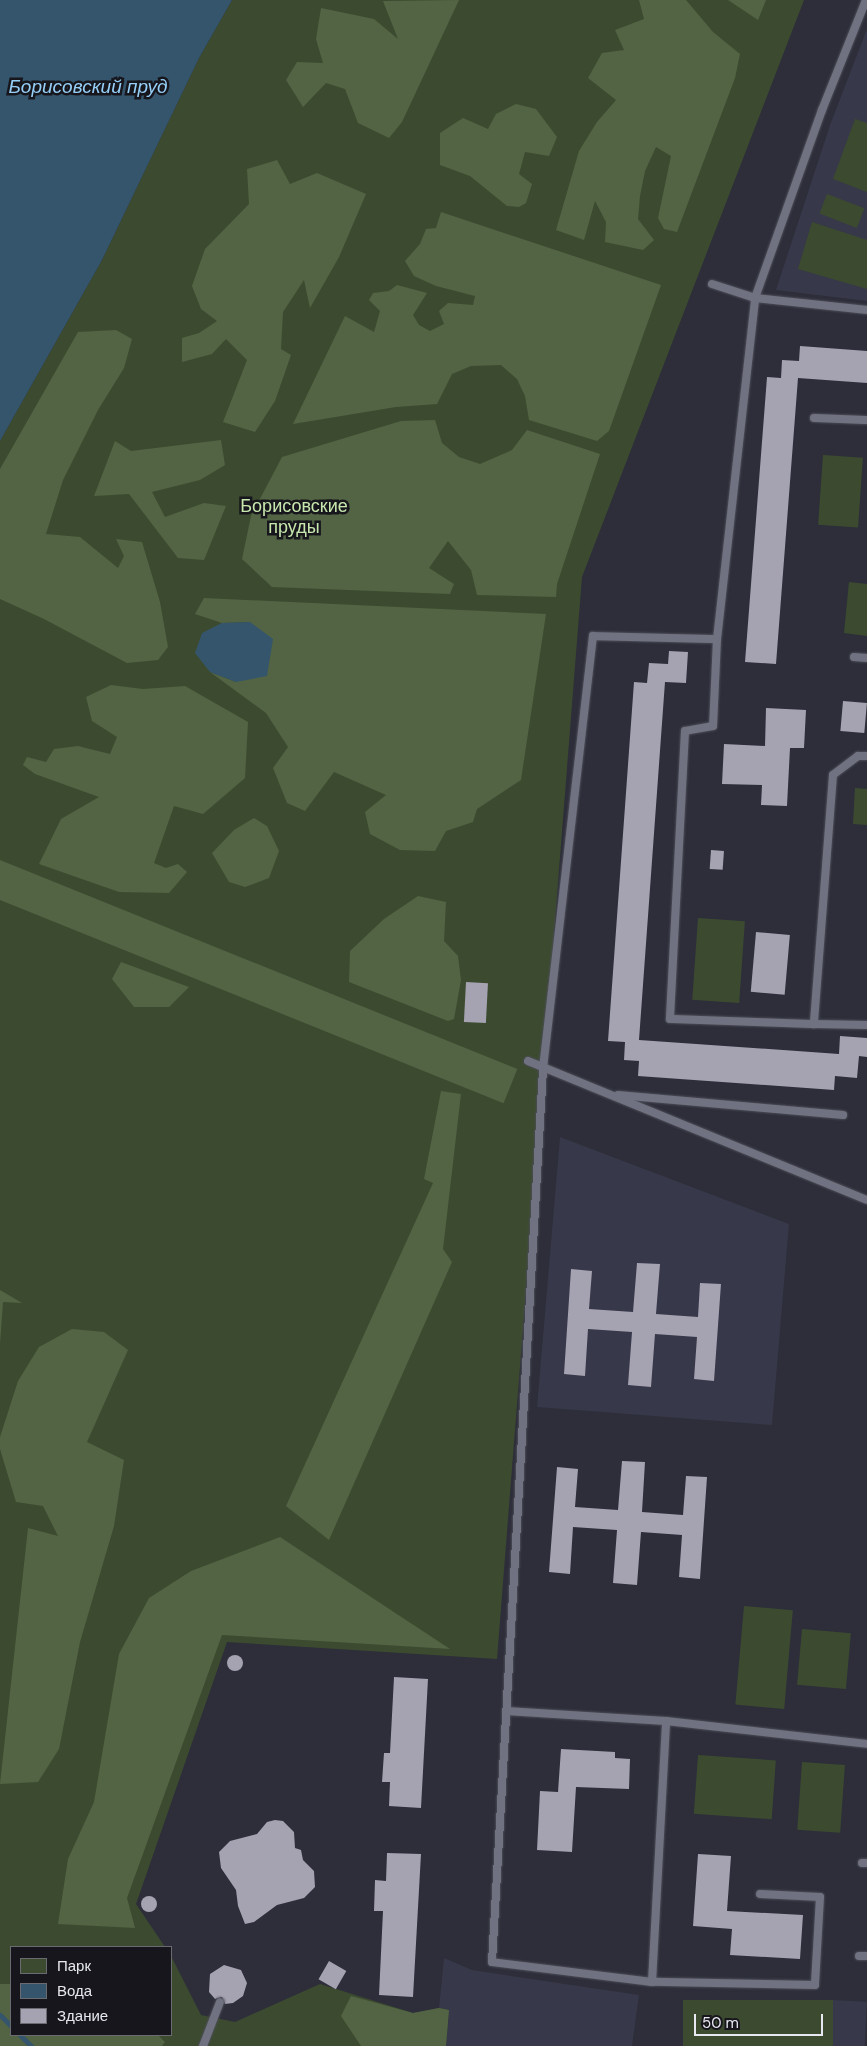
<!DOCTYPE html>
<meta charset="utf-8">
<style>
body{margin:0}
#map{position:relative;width:867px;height:2046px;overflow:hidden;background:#2d2e3a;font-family:"DM Sans",sans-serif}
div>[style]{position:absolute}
.built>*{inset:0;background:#373849;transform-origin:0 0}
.green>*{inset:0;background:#3c4b2f;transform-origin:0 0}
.forest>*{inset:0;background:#526444;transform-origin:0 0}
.water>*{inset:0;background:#35556c}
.stream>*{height:5px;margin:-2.5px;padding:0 2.5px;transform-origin:2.5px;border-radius:2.5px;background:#35556c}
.building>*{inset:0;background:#a5a2b2;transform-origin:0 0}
.round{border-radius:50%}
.roads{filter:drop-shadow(0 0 1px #4c4d57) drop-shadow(0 0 1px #4c4d57)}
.lane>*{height:8px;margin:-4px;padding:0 4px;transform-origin:4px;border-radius:4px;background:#717281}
span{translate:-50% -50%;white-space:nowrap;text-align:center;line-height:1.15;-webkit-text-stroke:5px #16161c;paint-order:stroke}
.park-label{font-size:18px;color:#c7e7ad}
.water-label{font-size:19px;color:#95cff8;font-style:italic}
.legend{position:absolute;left:10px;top:1946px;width:162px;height:90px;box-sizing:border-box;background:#16161c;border:1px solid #6a6a71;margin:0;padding:6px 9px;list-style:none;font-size:15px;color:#e7e8f0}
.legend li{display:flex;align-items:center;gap:10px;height:25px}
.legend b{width:25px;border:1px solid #6a6a71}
.scale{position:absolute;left:694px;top:2014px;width:129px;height:22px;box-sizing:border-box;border:2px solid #e7e8f0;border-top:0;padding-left:6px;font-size:15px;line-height:18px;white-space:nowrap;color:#e7e8f0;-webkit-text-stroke:4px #16161c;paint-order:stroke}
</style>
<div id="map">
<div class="built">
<i style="clip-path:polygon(867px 29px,867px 301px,776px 290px,830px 125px)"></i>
<i style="clip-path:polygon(560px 1137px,789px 1224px,772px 1425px,537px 1407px)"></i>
<i style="clip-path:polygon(444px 1958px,472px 1970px,639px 1995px,632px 2046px,446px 2046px,449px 2010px,439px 2008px)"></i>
<i style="left:833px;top:2000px;width:34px;height:46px;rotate:3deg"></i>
</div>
<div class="green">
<i style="clip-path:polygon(232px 0,804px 0,582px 577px,497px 1659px,227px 1642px,136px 1904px,165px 1947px,11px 1947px,11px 2035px,171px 2035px,171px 1956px,201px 2015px,235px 2022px,320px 1984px,413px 2013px,439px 2008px,449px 2010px,446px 2046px,0 2046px,0 441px,102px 260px,199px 58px)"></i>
<i style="clip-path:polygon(855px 119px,867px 123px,867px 192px,833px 179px)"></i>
<i style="left:827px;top:194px;width:40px;height:21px;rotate:21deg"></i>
<i style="clip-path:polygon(812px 222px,867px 240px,867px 289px,798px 269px)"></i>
<i style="left:823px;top:455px;width:40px;height:70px;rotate:4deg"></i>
<i style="clip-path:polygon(849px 582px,867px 584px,867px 636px,844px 633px)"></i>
<i style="clip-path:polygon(855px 788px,867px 789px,867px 825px,853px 824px)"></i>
<i style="left:698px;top:918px;width:47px;height:82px;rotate:4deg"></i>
<i style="left:744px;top:1606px;width:49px;height:99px;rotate:5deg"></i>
<i style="left:802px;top:1629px;width:49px;height:56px;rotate:5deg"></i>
<i style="left:698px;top:1755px;width:78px;height:59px;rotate:4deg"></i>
<i style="left:802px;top:1762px;width:43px;height:68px;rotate:4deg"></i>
<i style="left:683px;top:2000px;width:150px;height:47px"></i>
</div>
<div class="forest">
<i style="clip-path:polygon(459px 0,402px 122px,389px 138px,358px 123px,345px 89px,326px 83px,303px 107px,286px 80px,297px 62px,323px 63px,316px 39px,321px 8px,374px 19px,398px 39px,383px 1px)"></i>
<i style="clip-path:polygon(639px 0,686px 0,713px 32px,740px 54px,735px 78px,677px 232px,664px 229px,658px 218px,671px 156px,656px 147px,645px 171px,640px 196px,638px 219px,654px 240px,643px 250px,605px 242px,606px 222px,595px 201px,584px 240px,556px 230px,579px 151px,597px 122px,616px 100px,588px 78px,602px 53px,624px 50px,615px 30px,644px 19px)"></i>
<i style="clip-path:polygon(728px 0,766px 0,758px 20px)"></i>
<i style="clip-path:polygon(516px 104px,536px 109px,557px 137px,549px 156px,525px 152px,519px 174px,532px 184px,526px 203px,519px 207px,507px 206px,470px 176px,440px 165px,440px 133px,463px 118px,488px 129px,496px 114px)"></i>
<i style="clip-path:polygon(277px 160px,290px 184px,317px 173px,366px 194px,339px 257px,310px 308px,304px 280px,283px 312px,281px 349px,291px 355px,275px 401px,255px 432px,223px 422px,247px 360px,226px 339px,212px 354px,182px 362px,182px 338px,199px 333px,217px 321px,201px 309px,192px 286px,205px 249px,249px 204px,247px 169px)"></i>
<i style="clip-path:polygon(441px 212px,661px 285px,609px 431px,597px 441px,529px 420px,525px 396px,517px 379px,501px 365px,471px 366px,452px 374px,437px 404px,396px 407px,293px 424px,345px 316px,374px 332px,380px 311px,369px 300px,373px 293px,389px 291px,397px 285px,427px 293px,413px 315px,419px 325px,430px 331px,444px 324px,439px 311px,448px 303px,473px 305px,475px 296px,436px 286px,414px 276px,405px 261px,420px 244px,426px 229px,436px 228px)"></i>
<i style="clip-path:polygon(116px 330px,132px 339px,124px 368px,98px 410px,63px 480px,46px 534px,80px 537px,118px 568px,124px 556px,116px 539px,142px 542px,160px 602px,168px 647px,158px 660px,127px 663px,44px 619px,0 599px,0 469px,78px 332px)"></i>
<i style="clip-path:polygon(435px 420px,442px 443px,459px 457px,480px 464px,512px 450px,527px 430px,600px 454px,557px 584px,556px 597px,477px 595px,471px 570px,448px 541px,429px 568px,454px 584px,450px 594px,272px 587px,242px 559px,251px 516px,282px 457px,401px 421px)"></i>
<i style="clip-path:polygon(221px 440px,225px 465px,200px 480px,152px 492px,165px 517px,204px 503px,226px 506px,204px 560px,178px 558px,129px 494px,94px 496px,115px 441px,131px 451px)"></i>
<i style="clip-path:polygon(204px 598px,546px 614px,521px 780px,477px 809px,473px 822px,446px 831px,435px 851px,400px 850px,370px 834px,365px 812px,386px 795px,334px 772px,305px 811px,287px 803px,273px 768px,288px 747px,266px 713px,210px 672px,236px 682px,250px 622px,222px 623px,195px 614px)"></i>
<i style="clip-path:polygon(111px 685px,143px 689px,185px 686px,248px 722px,245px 778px,203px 814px,174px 806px,154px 863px,166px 868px,178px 864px,187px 872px,169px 893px,119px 892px,39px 864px,61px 819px,99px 797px,35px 774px,23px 765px,27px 757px,46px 762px,54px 749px,78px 746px,110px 754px,117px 737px,92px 721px,86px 697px)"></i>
<i style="clip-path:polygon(254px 818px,267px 826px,279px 851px,269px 878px,245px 887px,229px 882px,212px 853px,234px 830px)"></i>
<i style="left:0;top:860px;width:558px;height:37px;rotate:22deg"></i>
<i style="clip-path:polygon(418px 896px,446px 902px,444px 941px,458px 956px,461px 980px,454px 1019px,448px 1021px,349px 982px,350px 951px,384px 919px)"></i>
<i style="clip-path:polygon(121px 962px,189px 987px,169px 1007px,134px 1007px,112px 979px)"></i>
<i style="clip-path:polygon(441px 1091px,461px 1094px,443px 1249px,452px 1262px,329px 1540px,286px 1506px,433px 1183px,424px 1179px)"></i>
<i style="clip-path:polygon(0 1290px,22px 1303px,3px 1302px,0 1344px)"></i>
<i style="clip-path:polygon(72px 1329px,104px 1332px,128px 1350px,87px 1442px,124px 1460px,114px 1526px,80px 1642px,59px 1749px,38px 1782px,0 1784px,28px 1528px,58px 1536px,43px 1506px,16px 1502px,0 1449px,0 1437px,18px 1381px,39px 1347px)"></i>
<i style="clip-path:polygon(280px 1537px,450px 1649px,222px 1635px,127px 1898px,135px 1928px,58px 1924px,68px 1859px,94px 1802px,119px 1654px,149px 1598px,191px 1571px)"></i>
<i style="clip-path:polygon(0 1984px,11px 1984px,11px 2035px,158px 2035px,165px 2042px,162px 2046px,0 2046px)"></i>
<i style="clip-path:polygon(351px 1996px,413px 2013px,439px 2008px,449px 2010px,446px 2046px,361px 2046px,341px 2016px)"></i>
</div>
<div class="water">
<i style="clip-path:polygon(0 0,232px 0,199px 58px,102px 260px,0 441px)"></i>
<i style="clip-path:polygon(250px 622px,273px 639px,267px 676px,236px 682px,210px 672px,195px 653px,202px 633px,222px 623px)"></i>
</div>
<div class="stream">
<i style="left:0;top:2015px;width:16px;rotate:45deg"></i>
<i style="left:20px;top:2035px;width:16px;rotate:45deg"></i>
</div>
<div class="building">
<i style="clip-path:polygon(800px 346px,867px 351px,867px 383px,798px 378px,776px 664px,745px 662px,767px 377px,781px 378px,782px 360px,799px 361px)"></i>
<i style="clip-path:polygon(669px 651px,688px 652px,686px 683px,665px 682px,639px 1040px,839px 1054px,840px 1036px,867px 1038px,867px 1057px,859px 1056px,857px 1078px,835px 1076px,834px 1090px,638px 1076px,639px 1061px,624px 1060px,625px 1042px,608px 1041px,634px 682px,647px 683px,649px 663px,668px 664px)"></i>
<i style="left:843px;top:701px;width:24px;height:30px;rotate:5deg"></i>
<i style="clip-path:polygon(766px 708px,806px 710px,804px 748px,790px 748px,787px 806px,761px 805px,762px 785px,722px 784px,724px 744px,765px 746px)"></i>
<i style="left:711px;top:850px;width:13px;height:19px;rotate:4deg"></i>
<i style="left:756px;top:932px;width:34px;height:60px;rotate:5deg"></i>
<i style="left:466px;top:982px;width:22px;height:40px;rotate:3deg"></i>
<i style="clip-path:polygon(637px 1263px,660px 1264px,656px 1314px,698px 1317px,700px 1283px,721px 1284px,714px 1381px,694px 1379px,697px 1337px,655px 1334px,651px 1387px,628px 1385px,632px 1332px,588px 1329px,585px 1376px,564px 1374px,571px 1269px,592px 1271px,589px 1309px,633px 1312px)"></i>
<i style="clip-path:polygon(622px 1461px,645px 1462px,642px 1512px,683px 1515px,686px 1476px,707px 1477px,700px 1579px,679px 1577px,682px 1535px,641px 1532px,637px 1585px,613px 1583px,617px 1530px,573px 1527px,570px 1574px,549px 1572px,557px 1467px,578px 1469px,575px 1507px,618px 1510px)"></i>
<i class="round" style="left:227px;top:1655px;width:16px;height:16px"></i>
<i style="clip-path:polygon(394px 1677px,428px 1679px,421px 1808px,389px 1806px,390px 1782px,382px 1782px,384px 1753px,390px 1753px)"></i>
<i style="clip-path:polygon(561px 1749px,615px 1752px,615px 1758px,630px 1759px,629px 1789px,576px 1787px,572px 1852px,537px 1850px,540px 1791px,558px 1792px)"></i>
<i style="clip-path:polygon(275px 1820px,283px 1821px,294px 1832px,295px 1848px,301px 1850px,303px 1860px,314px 1871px,315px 1887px,304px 1898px,277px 1905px,254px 1922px,245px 1924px,238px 1906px,236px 1890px,221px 1868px,219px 1852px,230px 1841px,257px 1834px,267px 1822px)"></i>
<i style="clip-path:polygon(387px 1853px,421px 1854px,413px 1997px,379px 1995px,383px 1911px,374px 1911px,375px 1880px,386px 1881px)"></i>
<i style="clip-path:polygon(698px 1854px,731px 1856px,727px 1911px,803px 1915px,800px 1959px,730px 1955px,732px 1929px,693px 1926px)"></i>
<i class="round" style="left:141px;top:1896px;width:16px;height:16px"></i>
<i style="left:329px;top:1961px;width:20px;height:21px;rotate:30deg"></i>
<i style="clip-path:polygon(224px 1965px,241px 1970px,247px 1983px,243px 1996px,233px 2003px,225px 2004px,222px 1997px,215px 1999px,209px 1992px,210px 1974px)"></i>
</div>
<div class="roads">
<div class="lane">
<i style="left:712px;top:284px;width:45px;rotate:18deg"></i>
<i style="left:755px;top:298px;width:113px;rotate:6.1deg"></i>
<i style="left:814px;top:418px;width:53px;rotate:2.2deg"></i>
<i style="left:717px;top:639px;width:87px;rotate:92.6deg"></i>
<i style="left:713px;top:726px;width:28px;rotate:170deg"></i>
<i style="left:685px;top:731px;width:288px;rotate:93deg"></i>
<i style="left:670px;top:1019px;width:144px;rotate:2deg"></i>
<i style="left:854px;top:657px;width:13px;rotate:4deg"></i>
<i style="left:867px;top:756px;width:9px;rotate:180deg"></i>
<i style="left:858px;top:756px;width:31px;rotate:143deg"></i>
<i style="left:833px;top:775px;width:250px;rotate:94.4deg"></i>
<i style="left:814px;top:1024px;width:53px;rotate:1.1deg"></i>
<i style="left:528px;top:1061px;width:366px;rotate:22.3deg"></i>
<i style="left:618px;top:1095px;width:226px;rotate:5.1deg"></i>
<i style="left:506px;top:1711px;width:160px;rotate:3.6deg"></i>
<i style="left:666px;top:1721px;width:202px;rotate:6.5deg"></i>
<i style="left:862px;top:1863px;width:5px"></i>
<i style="left:760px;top:1894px;width:60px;rotate:2.9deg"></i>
<i style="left:820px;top:1897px;width:88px;rotate:93.3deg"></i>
<i style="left:815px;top:1985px;width:163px;rotate:-178.9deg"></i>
<i style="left:652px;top:1982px;width:161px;rotate:-172.9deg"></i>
<i style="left:492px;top:1962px;width:895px;rotate:-86.73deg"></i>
<i style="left:543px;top:1068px;width:435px;rotate:-83.4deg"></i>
<i style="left:593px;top:636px;width:124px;rotate:1.4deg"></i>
<i style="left:717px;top:639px;width:343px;rotate:-83.6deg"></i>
<i style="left:755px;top:298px;width:200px;rotate:-70.4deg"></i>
<i style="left:822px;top:110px;width:118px;rotate:-68.2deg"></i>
<i style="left:859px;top:1956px;width:8px"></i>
<i style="left:652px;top:1982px;width:261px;rotate:-86.9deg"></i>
<i style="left:203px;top:2046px;width:47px;rotate:-68.9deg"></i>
</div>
</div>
<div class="park-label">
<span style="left:294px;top:517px">Борисовские<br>пруды</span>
</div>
<div class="water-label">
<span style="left:88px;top:87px">Борисовский пруд</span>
</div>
<ul class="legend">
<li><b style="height:14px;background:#3c4b2f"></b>Парк</li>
<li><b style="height:14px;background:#35556c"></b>Вода</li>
<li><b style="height:14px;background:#a5a2b2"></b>Здание</li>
</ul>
<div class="scale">50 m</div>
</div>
